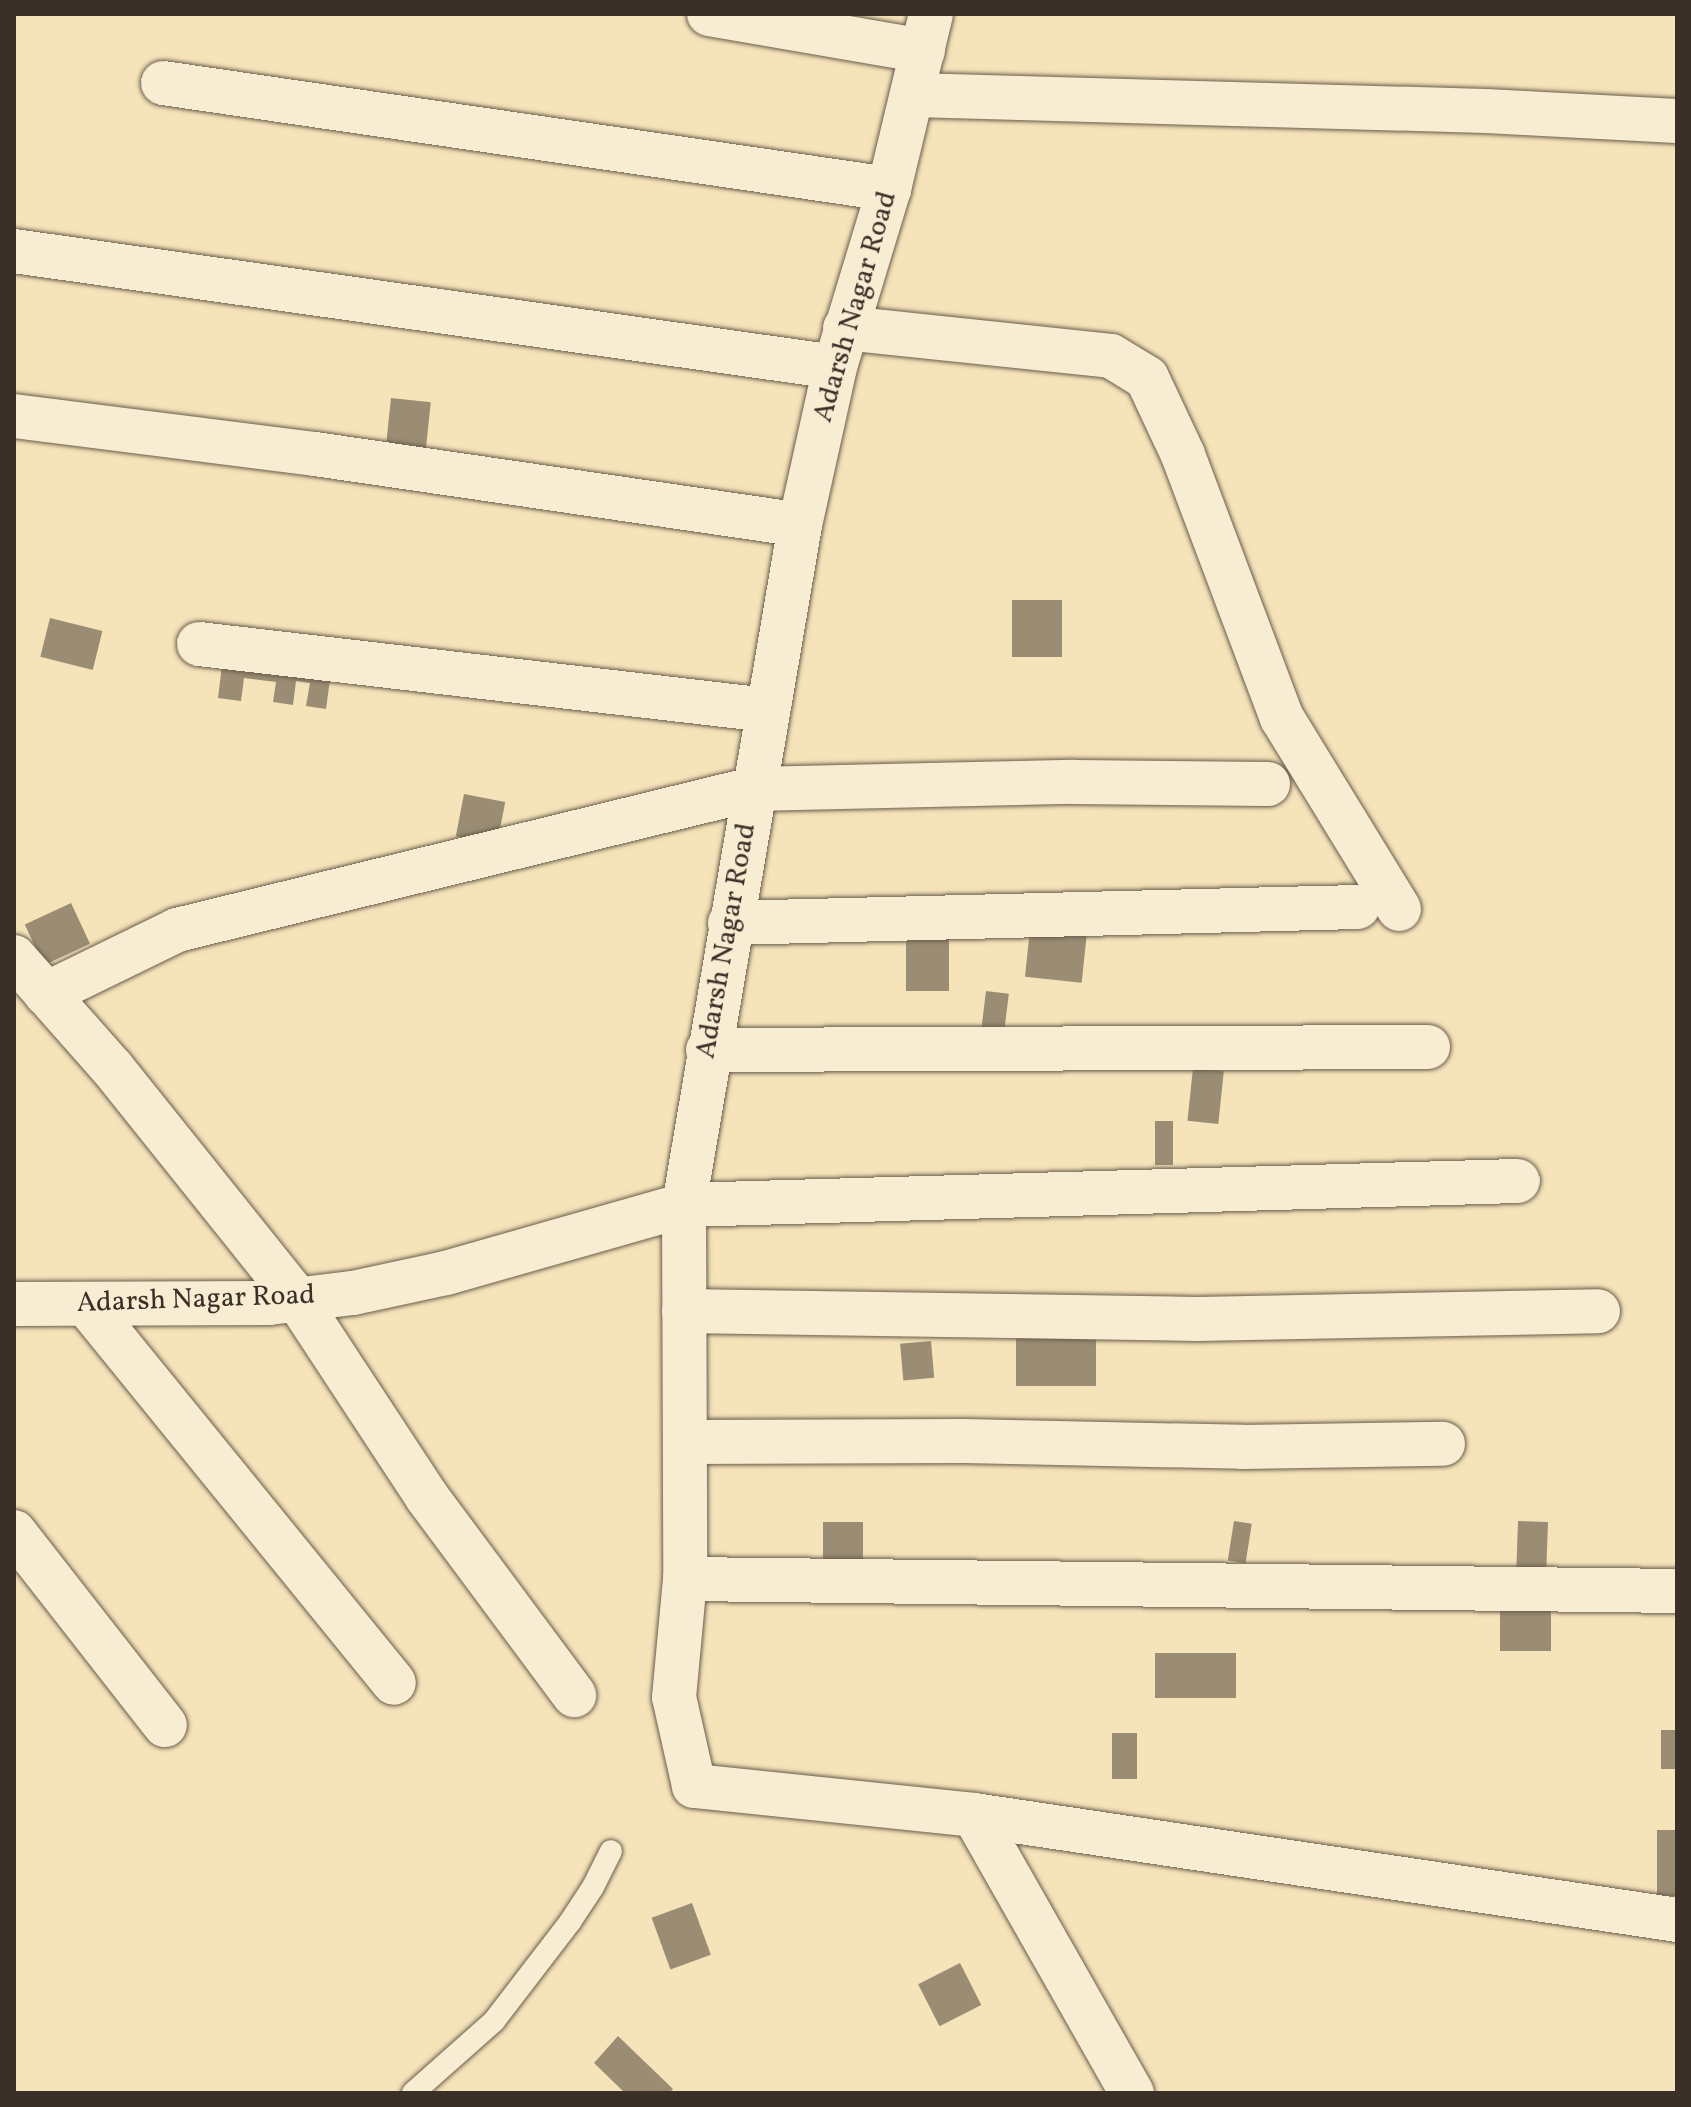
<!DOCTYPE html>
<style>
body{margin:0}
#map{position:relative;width:1691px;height:2107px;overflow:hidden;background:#f5e3b9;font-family:Vollkorn,serif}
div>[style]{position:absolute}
.building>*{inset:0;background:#9b8d73;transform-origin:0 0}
.roads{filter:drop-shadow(0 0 2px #695d4c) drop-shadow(0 0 2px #695d4c)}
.lane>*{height:22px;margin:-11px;padding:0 11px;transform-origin:11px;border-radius:11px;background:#f8edd2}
.street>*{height:44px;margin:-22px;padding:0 22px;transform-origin:22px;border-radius:22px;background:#f8edd2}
span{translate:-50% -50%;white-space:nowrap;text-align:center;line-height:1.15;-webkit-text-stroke:7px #f8edd2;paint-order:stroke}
.street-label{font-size:28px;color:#3a3027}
.frame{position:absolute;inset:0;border:16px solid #3a3027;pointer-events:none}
</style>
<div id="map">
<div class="building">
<i style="left:391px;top:398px;width:40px;height:65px;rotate:6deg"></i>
<i style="left:1012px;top:600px;width:50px;height:57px"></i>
<i style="left:50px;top:618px;width:54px;height:40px;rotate:14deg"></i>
<i style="clip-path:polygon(223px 657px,331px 672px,326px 709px,306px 706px,310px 683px,296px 681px,293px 705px,273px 702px,276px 682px,244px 678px,241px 701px,218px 698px)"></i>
<i style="left:464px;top:794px;width:42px;height:43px;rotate:11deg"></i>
<i style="left:71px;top:903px;width:45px;height:51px;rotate:65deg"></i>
<i style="left:1030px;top:929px;width:57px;height:48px;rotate:6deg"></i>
<i style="left:906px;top:938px;width:43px;height:53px"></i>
<i style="left:986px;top:991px;width:23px;height:51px;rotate:7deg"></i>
<i style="left:1193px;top:1068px;width:31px;height:53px;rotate:6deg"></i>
<i style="left:1155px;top:1121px;width:18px;height:44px"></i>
<i style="left:1016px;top:1336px;width:80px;height:50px"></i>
<i style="left:931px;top:1341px;width:37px;height:31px;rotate:85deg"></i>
<i style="left:1234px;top:1521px;width:18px;height:40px;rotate:9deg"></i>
<i style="left:1518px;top:1521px;width:30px;height:61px;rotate:2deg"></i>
<i style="left:823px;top:1522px;width:40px;height:50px"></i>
<i style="left:1500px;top:1599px;width:51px;height:52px"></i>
<i style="left:1155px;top:1653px;width:81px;height:45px"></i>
<i style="left:1661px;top:1730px;width:16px;height:39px"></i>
<i style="left:1112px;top:1733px;width:25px;height:46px"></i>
<i style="left:1657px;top:1830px;width:20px;height:66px"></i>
<i style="left:692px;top:1903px;width:55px;height:43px;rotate:70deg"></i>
<i style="left:960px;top:1963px;width:47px;height:47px;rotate:63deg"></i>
<i style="clip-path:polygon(618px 2036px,673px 2089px,669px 2093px,625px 2093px,594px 2063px)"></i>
</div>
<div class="roads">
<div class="lane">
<i style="left:413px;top:2093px;width:108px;rotate:-41.6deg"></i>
<i style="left:494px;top:2021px;width:125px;rotate:-52.5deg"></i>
<i style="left:570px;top:1922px;width:42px;rotate:-56.7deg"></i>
<i style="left:593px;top:1887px;width:40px;rotate:-63.4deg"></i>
</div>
<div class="street">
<i style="left:709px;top:14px;width:217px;rotate:9.8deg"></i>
<i style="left:931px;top:14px;width:180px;rotate:103.5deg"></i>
<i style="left:889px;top:189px;width:186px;rotate:106.9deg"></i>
<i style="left:835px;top:367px;width:162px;rotate:102.5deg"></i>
<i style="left:800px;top:525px;width:690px;rotate:99.68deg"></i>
<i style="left:684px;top:1205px;width:374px;rotate:89.8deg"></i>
<i style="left:685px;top:1579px;width:119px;rotate:95.3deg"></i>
<i style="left:674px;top:1697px;width:91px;rotate:77.3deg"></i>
<i style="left:694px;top:1786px;width:281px;rotate:5.9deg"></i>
<i style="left:974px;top:1815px;width:711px;rotate:8.49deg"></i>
<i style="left:163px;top:83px;width:734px;rotate:8.31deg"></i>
<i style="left:913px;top:95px;width:573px;rotate:1.6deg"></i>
<i style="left:1486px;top:111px;width:191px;rotate:3deg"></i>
<i style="left:14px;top:251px;width:829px;rotate:8.04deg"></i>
<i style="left:845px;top:328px;width:267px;rotate:6deg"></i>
<i style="left:1111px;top:356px;width:42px;rotate:31.4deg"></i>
<i style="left:1147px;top:378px;width:85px;rotate:64.9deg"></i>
<i style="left:1183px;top:455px;width:281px;rotate:69.4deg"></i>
<i style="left:1282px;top:718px;width:224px;rotate:58.5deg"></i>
<i style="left:14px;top:416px;width:303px;rotate:7.2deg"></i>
<i style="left:315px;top:454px;width:490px;rotate:8.3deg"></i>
<i style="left:199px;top:644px;width:572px;rotate:6.63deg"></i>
<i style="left:730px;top:923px;width:628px;rotate:-1.46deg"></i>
<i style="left:14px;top:957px;width:149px;rotate:48.5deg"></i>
<i style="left:113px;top:1069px;width:295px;rotate:51.3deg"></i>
<i style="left:297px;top:1299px;width:237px;rotate:56.7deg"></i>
<i style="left:427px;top:1497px;width:247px;rotate:53.4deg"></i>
<i style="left:46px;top:994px;width:146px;rotate:-26deg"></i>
<i style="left:177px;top:930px;width:593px;rotate:-13.76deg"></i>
<i style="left:753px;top:789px;width:320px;rotate:-1.3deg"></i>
<i style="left:1073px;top:782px;width:195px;rotate:0.6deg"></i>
<i style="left:708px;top:1050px;width:720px;rotate:-0.24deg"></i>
<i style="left:14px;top:1304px;width:255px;rotate:-0.2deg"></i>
<i style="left:269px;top:1303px;width:85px;rotate:-6.8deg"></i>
<i style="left:353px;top:1293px;width:95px;rotate:-12.1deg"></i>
<i style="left:446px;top:1273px;width:248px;rotate:-15.9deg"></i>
<i style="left:684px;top:1205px;width:834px;rotate:-1.65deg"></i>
<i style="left:86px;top:1304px;width:488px;rotate:50.9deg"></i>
<i style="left:684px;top:1311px;width:513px;rotate:0.89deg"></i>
<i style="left:1197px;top:1319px;width:401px;rotate:-1.1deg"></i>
<i style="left:685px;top:1442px;width:279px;rotate:-0.2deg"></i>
<i style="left:964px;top:1441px;width:279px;rotate:1.2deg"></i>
<i style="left:1243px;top:1447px;width:200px;rotate:-0.9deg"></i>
<i style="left:14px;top:1532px;width:245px;rotate:52deg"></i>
<i style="left:685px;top:1579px;width:992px;rotate:0.69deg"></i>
<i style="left:974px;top:1815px;width:320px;rotate:60.4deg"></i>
</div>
</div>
<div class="street-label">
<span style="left:856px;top:307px;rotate:-74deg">Adarsh Nagar Road</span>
<span style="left:727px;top:941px;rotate:-80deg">Adarsh Nagar Road</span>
<span style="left:196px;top:1300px;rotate:-2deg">Adarsh Nagar Road</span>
</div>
<div class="frame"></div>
</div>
